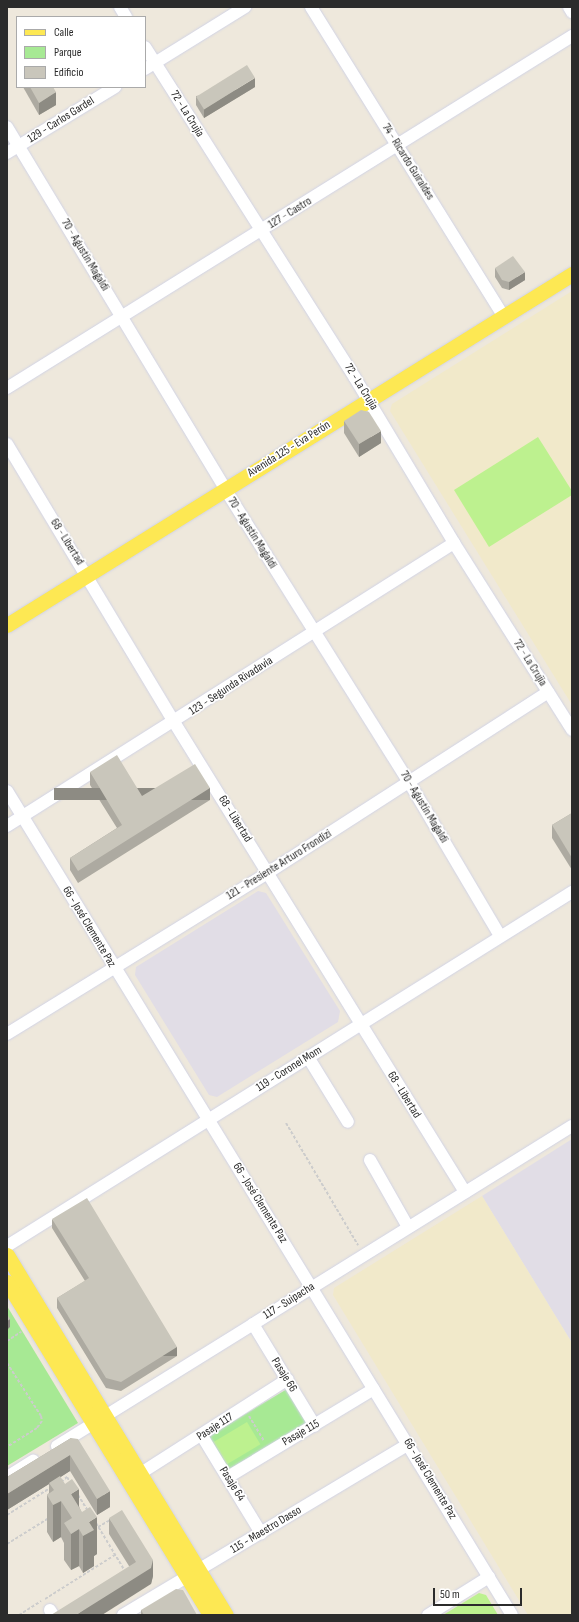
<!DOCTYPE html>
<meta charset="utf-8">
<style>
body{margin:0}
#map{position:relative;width:579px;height:1622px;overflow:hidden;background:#eee8dc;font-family:"Sofia Sans Condensed",sans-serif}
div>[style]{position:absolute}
.industrial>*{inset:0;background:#e1dde6}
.education>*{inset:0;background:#f1e9ca}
.green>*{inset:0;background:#a7e994;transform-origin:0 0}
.pitch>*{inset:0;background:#bdf18f;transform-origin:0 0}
.path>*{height:2px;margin-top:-1px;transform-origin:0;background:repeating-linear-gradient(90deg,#ccc 0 3px,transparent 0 5px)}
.roads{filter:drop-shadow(0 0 1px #d1d3e5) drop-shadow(0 0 1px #d1d3e5)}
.minor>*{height:12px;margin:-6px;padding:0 6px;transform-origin:6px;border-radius:6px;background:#fff}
.major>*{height:15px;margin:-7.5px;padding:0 7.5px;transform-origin:7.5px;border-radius:7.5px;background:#fde853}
.wall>*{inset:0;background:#adaaa1}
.shaded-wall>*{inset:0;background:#8d8b83;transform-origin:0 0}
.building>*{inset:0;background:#c9c6bb;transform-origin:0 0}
span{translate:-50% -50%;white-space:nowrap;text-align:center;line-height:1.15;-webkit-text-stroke:3.5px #fff;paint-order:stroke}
.street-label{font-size:12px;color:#2b2b2b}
.frame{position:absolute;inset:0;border:8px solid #2b2b2b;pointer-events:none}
.legend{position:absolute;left:16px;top:16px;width:130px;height:72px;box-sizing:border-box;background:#fff;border:1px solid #aaa;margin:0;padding:5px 7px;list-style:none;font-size:12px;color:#2b2b2b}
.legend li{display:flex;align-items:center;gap:8px;height:20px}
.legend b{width:20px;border:1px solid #aaa}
.scale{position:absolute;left:433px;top:1588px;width:89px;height:18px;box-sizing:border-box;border:2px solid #2b2b2b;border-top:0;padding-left:5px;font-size:12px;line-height:14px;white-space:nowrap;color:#2b2b2b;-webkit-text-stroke:3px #fff;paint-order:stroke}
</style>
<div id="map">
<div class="industrial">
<i style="clip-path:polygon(258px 891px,266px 893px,340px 1011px,338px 1022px,217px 1097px,209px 1095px,135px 975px,136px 967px)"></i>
<i style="clip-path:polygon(572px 1139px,572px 1343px,482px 1196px)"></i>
</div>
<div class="education">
<i style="clip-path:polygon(572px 291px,572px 705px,390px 411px,392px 404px)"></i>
<i style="clip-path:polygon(482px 1196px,572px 1343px,572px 1615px,528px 1615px,333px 1295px,334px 1288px)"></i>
</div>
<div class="green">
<i style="clip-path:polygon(7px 1306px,78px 1423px,7px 1466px)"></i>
<i style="left:287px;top:1389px;width:39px;height:92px;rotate:59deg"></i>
</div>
<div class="pitch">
<i style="clip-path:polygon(538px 437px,572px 491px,572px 495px,489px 547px,454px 490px)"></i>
<i style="left:247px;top:1422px;width:26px;height:39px;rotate:59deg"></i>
<i style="clip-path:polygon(479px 1593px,486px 1595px,498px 1615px,443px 1615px)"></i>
</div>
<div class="path">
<i style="left:286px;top:1123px;width:142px;rotate:59.5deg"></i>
<i style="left:7px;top:1341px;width:17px;rotate:-33deg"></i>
<i style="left:7px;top:1363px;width:63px;rotate:57.3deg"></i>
<i style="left:41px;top:1416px;width:5px;rotate:79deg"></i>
<i style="left:42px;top:1421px;width:9px;rotate:126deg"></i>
<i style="left:37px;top:1428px;width:36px;rotate:148deg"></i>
<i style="left:249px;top:1416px;width:29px;rotate:59deg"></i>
<i style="left:61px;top:1482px;width:8px;rotate:-40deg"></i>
<i style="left:67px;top:1477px;width:6px;rotate:59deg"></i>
<i style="left:78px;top:1495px;width:19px;rotate:58deg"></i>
<i style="left:7px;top:1515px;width:51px;rotate:-32.1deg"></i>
<i style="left:96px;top:1523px;width:56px;rotate:58.9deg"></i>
<i style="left:98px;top:1527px;width:16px;rotate:-30deg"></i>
<i style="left:7px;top:1544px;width:49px;rotate:-31.8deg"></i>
<i style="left:45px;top:1599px;width:83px;rotate:-32.2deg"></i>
<i style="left:19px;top:1615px;width:26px;rotate:-32deg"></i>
</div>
<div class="roads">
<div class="minor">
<i style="left:120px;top:7px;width:12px;rotate:59deg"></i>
<i style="left:311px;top:7px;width:365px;rotate:58.1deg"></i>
<i style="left:569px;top:7px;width:6px;rotate:59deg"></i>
<i style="left:145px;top:47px;width:392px;rotate:57.6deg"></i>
<i style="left:355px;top:378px;width:192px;rotate:59deg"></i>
<i style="left:454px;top:543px;width:221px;rotate:57.7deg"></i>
<i style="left:145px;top:69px;width:118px;rotate:-31.8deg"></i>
<i style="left:7px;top:127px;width:423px;rotate:58.9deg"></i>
<i style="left:225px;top:489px;width:346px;rotate:57.9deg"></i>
<i style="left:409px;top:782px;width:179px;rotate:59.4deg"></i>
<i style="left:7px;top:153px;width:127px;rotate:-31.4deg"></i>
<i style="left:7px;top:388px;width:666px;rotate:-31.92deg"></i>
<i style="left:7px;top:444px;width:324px;rotate:59deg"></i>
<i style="left:174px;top:722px;width:553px;rotate:58.24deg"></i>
<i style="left:7px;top:791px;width:966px;rotate:58.5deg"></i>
<i style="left:7px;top:826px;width:529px;rotate:-32.34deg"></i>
<i style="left:7px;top:1034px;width:308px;rotate:-31.7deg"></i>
<i style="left:269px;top:872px;width:332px;rotate:-32.8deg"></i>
<i style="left:308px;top:1057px;width:76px;rotate:58.4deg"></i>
<i style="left:370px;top:1160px;width:77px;rotate:60.4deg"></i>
<i style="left:7px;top:1246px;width:667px;rotate:-32.07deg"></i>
<i style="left:253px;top:1324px;width:119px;rotate:58.7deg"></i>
<i style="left:202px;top:1436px;width:114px;rotate:58.7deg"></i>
<i style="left:57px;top:1446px;width:606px;rotate:-31.86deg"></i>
<i style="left:141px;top:1473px;width:174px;rotate:-32.6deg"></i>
<i style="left:7px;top:1477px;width:31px;rotate:-32deg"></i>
<i style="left:228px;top:1477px;width:170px;rotate:-31.1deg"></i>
<i style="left:50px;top:1610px;width:6px;rotate:59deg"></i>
<i style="left:123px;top:1615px;width:333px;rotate:-30.9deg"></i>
<i style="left:428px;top:1615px;width:72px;rotate:-31.9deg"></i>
</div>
<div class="major">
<i style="left:7px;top:625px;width:665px;rotate:-31.85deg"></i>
<i style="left:7px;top:1255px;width:421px;rotate:58.7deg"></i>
<i style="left:7px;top:1282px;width:390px;rotate:58.6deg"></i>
</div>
</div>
<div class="wall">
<i style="clip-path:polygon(23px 87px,53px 87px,56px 105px,39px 115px)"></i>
<i style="clip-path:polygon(255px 87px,204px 118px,196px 105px,196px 96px)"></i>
<i style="clip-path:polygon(495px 268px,525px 280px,509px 290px,502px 288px,495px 277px)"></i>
<i style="clip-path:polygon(344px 421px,381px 443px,359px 457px,344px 433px)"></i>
<i style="clip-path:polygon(90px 772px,142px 796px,210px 800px,78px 883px,70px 870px,70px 858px,117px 828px,90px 785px)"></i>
<i style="clip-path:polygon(572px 813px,572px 870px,552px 838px,552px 825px)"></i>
<i style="clip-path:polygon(52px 1219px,177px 1356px,121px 1391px,106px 1388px,57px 1308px,57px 1298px,85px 1281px,52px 1228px)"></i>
<i style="clip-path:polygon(71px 1438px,110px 1507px,97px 1515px,70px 1471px,60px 1477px,79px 1506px,97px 1554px,94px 1556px,94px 1566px,83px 1573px,79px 1566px,71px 1570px,64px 1560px,64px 1543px,61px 1537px,53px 1542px,47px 1532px,47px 1495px,49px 1493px,49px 1484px,7px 1510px,7px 1477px)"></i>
<i style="clip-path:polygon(109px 1518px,153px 1576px,151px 1584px,129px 1566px,109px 1534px)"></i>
<i style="clip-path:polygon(141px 1610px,197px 1615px,141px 1615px)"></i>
</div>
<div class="shaded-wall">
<i style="clip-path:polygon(255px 78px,255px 87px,204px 118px,204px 109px)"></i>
<i style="clip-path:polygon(56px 92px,56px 105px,39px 115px,39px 103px)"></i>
<i style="clip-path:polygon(525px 272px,525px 280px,509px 290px,509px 282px)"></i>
<i style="clip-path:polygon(381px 431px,381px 443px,359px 457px,359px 444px)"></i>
<i style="left:210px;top:788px;width:12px;height:156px;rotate:90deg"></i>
<i style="clip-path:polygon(10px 1319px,10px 1327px,7px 1330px,7px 1321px)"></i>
<i style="left:177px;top:1347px;width:9px;height:66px;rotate:90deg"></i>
<i style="clip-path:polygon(70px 1455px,70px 1471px,50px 1484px,49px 1483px,49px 1484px,7px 1510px,7px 1494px)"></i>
<i style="clip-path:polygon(79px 1489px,79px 1526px,71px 1494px)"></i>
<i style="clip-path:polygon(110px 1491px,110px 1507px,97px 1515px,97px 1499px)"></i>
<i style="clip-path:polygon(61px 1501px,61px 1537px,53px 1542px,53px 1505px)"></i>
<i style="clip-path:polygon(97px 1517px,97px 1554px,94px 1556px,94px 1566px,83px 1573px,83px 1536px,89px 1522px)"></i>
<i style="clip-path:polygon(79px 1529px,79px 1566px,71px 1570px,71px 1534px)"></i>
<i style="clip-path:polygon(153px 1560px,153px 1576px,151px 1584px,102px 1615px,76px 1615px)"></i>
<i style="left:7px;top:1573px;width:1px;height:37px"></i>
</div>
<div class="building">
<i style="left:247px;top:65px;width:15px;height:60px;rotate:58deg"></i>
<i style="clip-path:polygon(30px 87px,53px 87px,56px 92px,39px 103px)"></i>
<i style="clip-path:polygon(513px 256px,525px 272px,509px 282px,502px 280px,495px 268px)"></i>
<i style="clip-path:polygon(361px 410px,369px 412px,381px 431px,359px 444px,344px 421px)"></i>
<i style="clip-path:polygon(117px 755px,142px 796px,195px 764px,210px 788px,78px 871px,70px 858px,122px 825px,90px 772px)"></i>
<i style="clip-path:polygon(572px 813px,572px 858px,552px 825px)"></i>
<i style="clip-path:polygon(87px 1198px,177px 1347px,121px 1382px,106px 1378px,57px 1298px,89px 1278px,52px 1219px)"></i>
<i style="clip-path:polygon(7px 1314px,10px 1319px,7px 1321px)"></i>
<i style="clip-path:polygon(71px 1438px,78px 1439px,110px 1491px,97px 1499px,70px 1455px,7px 1494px,7px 1477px)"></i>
<i style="clip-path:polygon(60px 1476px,65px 1484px,72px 1479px,79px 1489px,71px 1494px,82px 1512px,90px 1507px,97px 1517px,89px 1522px,94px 1530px,83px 1536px,79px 1529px,71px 1534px,64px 1523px,72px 1518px,61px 1501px,53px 1505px,47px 1495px,54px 1490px,49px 1483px)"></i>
<i style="clip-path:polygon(122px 1510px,153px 1560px,151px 1568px,76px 1615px,51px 1615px,136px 1562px,109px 1518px)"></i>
<i style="clip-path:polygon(176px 1589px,183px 1590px,197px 1615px,144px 1615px,141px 1610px)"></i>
</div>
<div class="street-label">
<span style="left:187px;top:114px;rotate:58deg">72 - La Crujía</span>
<span style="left:61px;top:120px;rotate:-32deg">129 - Carlos Gardel</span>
<span style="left:408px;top:162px;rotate:58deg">74 - Ricardo Guiraldes</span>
<span style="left:290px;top:213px;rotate:-32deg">127 - Castro</span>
<span style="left:85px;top:255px;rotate:59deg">70 - Agustín Magaldi</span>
<span style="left:361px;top:387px;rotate:58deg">72 - La Crujía</span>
<span style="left:289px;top:449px;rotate:-32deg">Avenida 125 - Eva Perón</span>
<span style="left:252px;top:533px;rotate:58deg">70 - Agustín Magaldi</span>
<span style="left:67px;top:542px;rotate:58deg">68 - Libertad</span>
<span style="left:530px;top:663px;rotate:58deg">72 - La Crujía</span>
<span style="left:231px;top:686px;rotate:-33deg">123 - Segunda Rivadavia</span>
<span style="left:424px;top:807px;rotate:59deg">70 - Agustín Magaldi</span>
<span style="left:235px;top:819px;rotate:58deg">68 - Libertad</span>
<span style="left:279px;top:865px;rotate:-32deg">121 - Presiente Arturo Frondizi</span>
<span style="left:89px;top:927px;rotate:59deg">66 - José Clemente Paz</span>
<span style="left:289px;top:1069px;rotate:-32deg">119 - Coronel Mom</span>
<span style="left:404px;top:1095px;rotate:58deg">68 - Libertad</span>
<span style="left:260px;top:1203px;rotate:58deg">66 - José Clemente Paz</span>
<span style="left:289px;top:1301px;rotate:-32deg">117 - Suipacha</span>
<span style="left:284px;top:1375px;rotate:58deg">Pasaje 66</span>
<span style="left:215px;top:1427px;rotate:-33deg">Pasaje 117</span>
<span style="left:301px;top:1433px;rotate:-30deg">Pasaje 115</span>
<span style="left:430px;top:1479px;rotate:59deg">66 - José Clemente Paz</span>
<span style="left:232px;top:1484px;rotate:58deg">Pasaje 64</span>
<span style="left:266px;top:1530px;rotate:-31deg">115 - Maestro Dasso</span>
</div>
<div class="frame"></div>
<ul class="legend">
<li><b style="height:5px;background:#fde853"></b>Calle</li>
<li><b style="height:11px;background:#a7e994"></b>Parque</li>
<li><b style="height:11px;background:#c9c6bb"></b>Edificio</li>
</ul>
<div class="scale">50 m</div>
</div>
